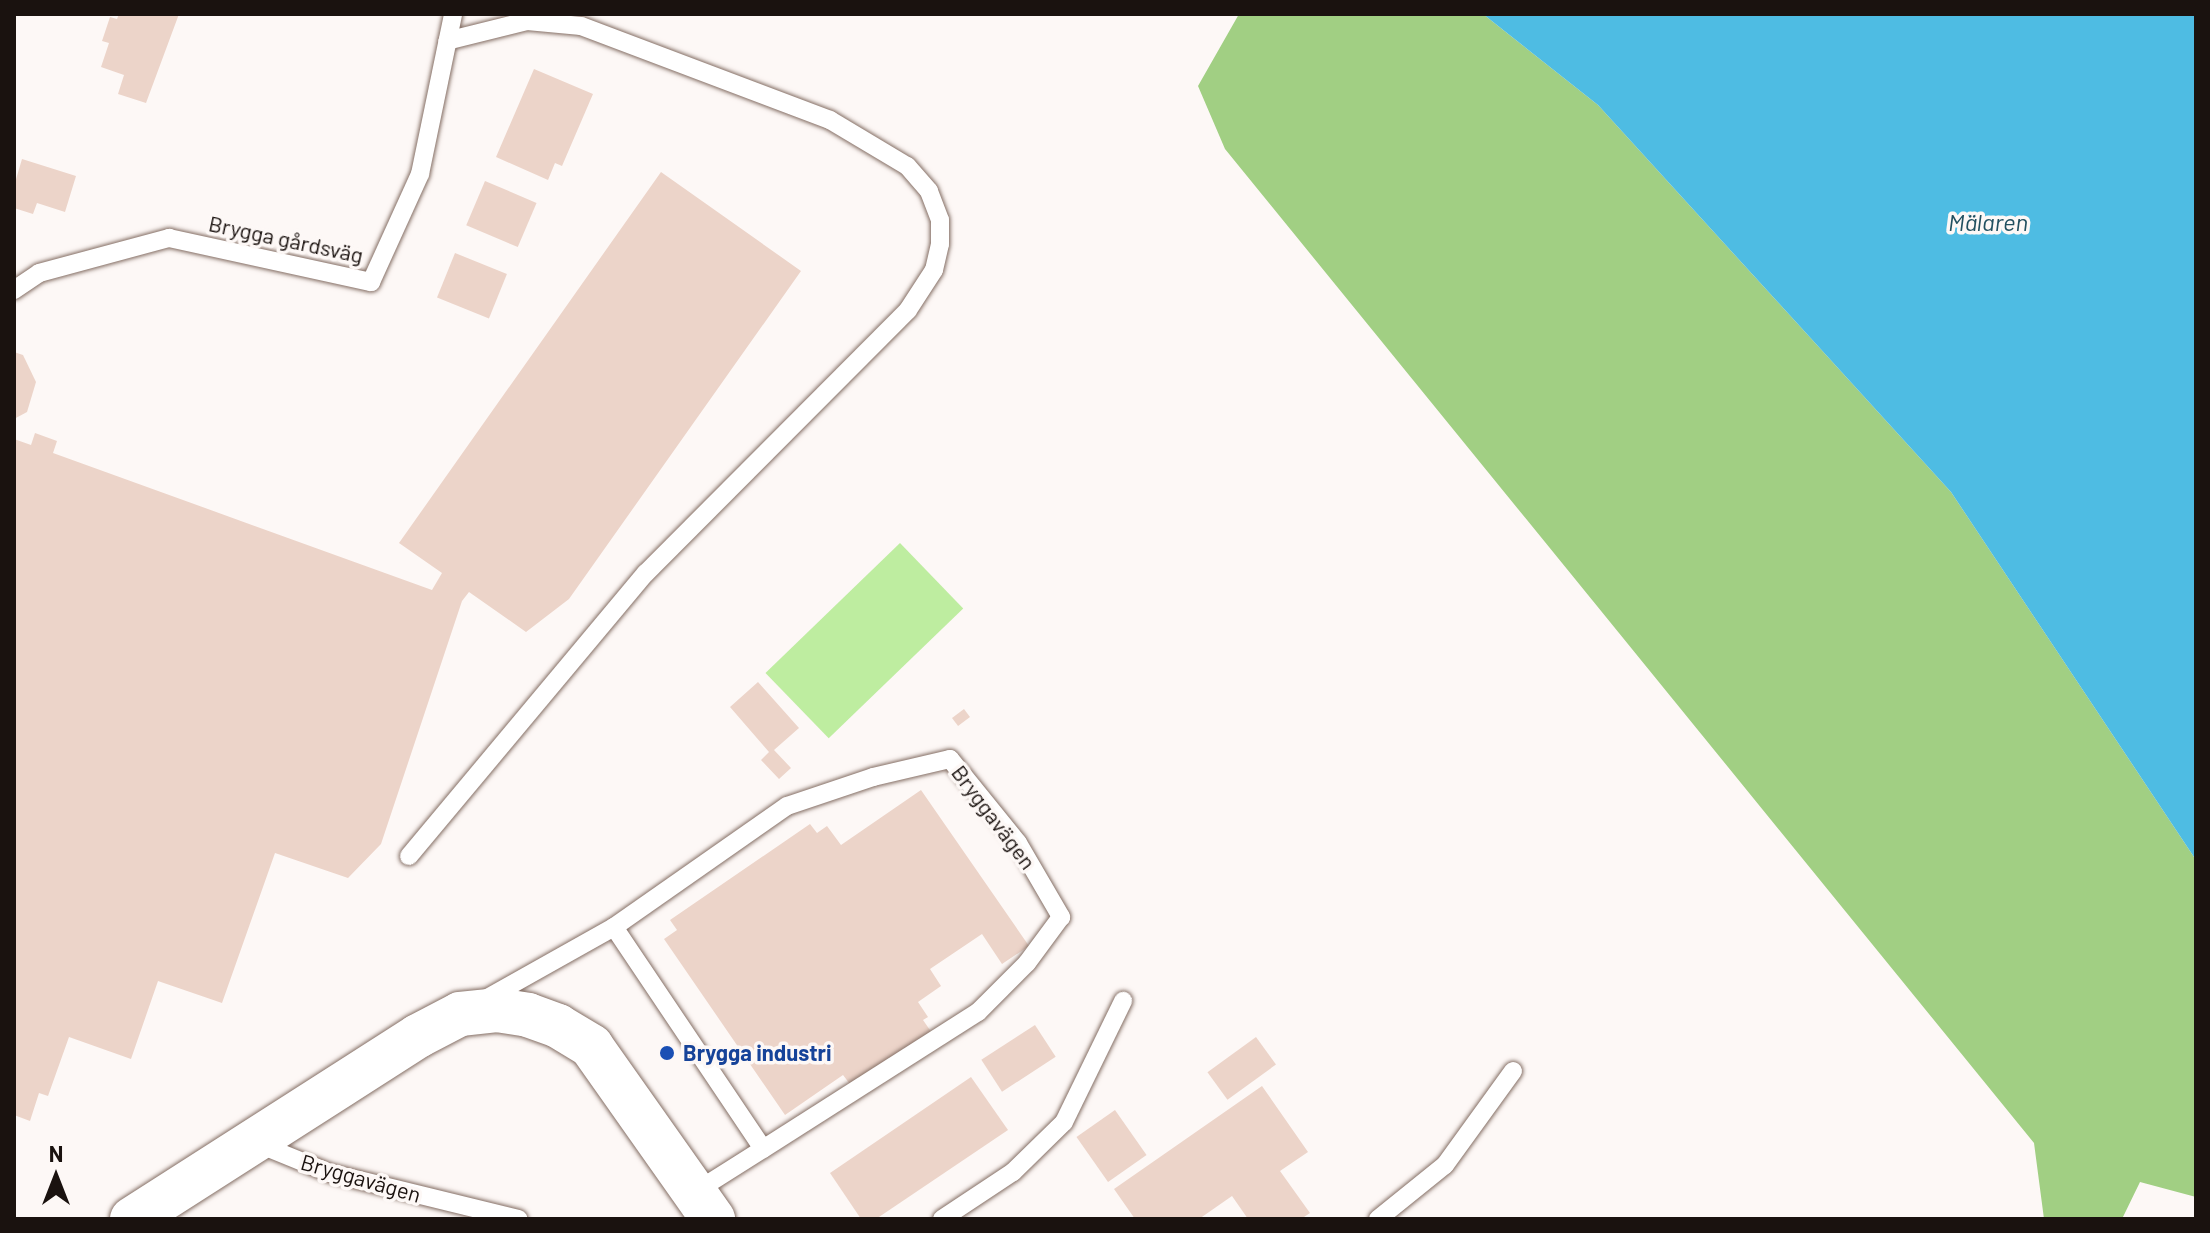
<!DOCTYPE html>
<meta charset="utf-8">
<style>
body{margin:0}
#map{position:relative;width:2210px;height:1233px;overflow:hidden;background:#fdf8f6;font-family:Barlow,sans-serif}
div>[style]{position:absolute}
.green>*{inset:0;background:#beeda0;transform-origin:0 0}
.forest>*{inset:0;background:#a1cf83}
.water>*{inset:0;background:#4ebce3}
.building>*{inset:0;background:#ecd4c9;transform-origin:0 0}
.roads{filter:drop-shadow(0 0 2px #846e64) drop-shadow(0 0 2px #846e64)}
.lane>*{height:18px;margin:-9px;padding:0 9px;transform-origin:9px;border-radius:9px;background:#fff}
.secondary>*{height:44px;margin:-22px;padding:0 22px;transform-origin:22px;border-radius:22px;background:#fff}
.dots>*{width:22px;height:22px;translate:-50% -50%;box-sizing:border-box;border:4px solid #fdf8f6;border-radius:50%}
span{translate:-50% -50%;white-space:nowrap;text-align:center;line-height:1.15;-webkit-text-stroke:7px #fdf8f6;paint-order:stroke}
.street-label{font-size:22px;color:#1a120f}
.transit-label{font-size:22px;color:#164399;font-weight:700}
.left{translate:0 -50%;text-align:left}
.water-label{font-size:24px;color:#225060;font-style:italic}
.frame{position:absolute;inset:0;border:16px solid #1a120f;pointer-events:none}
.north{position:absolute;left:16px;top:1137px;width:80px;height:80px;-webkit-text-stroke:6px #fdf8f6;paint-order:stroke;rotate:0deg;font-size:22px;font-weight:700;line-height:32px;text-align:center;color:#1a120f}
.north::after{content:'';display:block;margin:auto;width:28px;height:36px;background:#1a120f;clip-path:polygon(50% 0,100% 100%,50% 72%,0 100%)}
</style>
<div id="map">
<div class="green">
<i style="left:900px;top:543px;width:91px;height:187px;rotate:46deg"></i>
</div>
<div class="forest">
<i style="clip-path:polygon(1239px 14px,1483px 14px,1598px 105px,1951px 492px,2196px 860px,2196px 1197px,2140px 1182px,2122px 1219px,2044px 1219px,2034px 1143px,1225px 149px,1198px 86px)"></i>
</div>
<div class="water">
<i style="clip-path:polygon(1483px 14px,2196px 14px,2196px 860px,1951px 492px,1598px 105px)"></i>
</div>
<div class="building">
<i style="clip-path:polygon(119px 14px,179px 14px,146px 103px,118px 94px,124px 75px,101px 67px,109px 43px,102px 41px,110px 17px,117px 19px)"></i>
<i style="clip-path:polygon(534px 69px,593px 94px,562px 166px,555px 163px,548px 180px,496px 157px)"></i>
<i style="clip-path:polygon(22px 159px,76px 176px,65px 212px,37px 203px,33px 214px,14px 208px,14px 186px)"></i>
<i style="clip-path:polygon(661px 172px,801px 271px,569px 599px,526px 632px,469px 592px,462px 601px,381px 844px,348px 878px,275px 853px,222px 1003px,158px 981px,131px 1059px,69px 1037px,48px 1096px,39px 1093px,30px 1121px,14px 1115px,14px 439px,31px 445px,35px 433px,57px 441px,53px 453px,432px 590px,442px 573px,399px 543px)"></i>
<i style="left:485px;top:181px;width:56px;height:48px;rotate:23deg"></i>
<i style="left:455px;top:253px;width:56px;height:48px;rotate:22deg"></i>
<i style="clip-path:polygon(14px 352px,23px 355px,36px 382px,27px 412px,14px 419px)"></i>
<i style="clip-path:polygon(758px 682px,799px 728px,774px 750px,791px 768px,779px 779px,761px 760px,769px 752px,730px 707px)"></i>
<i style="left:964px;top:709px;width:10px;height:15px;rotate:53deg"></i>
<i style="clip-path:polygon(921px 790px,1029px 946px,1002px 964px,982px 934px,930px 969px,941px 986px,918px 1002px,928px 1017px,923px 1020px,932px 1033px,853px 1088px,843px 1075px,785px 1115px,664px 939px,677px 930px,670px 920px,810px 824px,817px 833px,827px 826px,841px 845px)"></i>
<i style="left:1035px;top:1025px;width:38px;height:64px;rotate:57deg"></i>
<i style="left:1256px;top:1037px;width:34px;height:60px;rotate:54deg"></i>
<i style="clip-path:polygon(971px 1077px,1008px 1130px,876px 1219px,861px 1219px,830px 1173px)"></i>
<i style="clip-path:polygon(1262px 1086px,1308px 1152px,1280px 1171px,1310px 1213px,1301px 1219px,1248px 1219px,1232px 1196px,1199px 1219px,1135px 1219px,1114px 1189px)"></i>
<i style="left:1115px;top:1110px;width:55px;height:47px;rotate:55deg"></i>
</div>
<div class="roads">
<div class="lane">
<i style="left:14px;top:290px;width:30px;rotate:-34deg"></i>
<i style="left:39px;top:273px;width:135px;rotate:-15.1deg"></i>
<i style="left:169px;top:238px;width:207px;rotate:12.3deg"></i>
<i style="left:371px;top:282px;width:119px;rotate:-65.6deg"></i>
<i style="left:420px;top:174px;width:163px;rotate:-78.3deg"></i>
<i style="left:409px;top:856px;width:369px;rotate:-50.1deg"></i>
<i style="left:646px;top:573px;width:371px;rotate:-45.1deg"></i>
<i style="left:908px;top:310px;width:48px;rotate:-57deg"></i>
<i style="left:934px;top:270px;width:27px;rotate:-77deg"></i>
<i style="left:940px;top:244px;width:24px;rotate:-90deg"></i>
<i style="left:940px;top:220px;width:31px;rotate:-111deg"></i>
<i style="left:929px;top:191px;width:33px;rotate:-131deg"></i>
<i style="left:907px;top:166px;width:90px;rotate:-149.1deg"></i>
<i style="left:830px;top:120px;width:266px;rotate:-159.3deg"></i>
<i style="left:581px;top:26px;width:54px;rotate:-174.7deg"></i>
<i style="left:527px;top:21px;width:82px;rotate:166deg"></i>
<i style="left:614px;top:927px;width:267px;rotate:56.1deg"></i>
<i style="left:763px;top:1149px;width:80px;rotate:147.7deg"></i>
<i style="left:484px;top:1000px;width:149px;rotate:-29.3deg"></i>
<i style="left:614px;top:927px;width:211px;rotate:-35deg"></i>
<i style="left:787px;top:806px;width:91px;rotate:-18.6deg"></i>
<i style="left:873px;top:777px;width:79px;rotate:-13.2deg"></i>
<i style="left:950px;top:759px;width:108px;rotate:51deg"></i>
<i style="left:1018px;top:843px;width:86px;rotate:59.8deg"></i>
<i style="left:1061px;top:917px;width:57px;rotate:126.5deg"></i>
<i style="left:1027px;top:963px;width:69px;rotate:135deg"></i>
<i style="left:978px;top:1012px;width:255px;rotate:147.5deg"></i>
<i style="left:256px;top:1143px;width:80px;rotate:22.1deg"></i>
<i style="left:330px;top:1173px;width:194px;rotate:13.7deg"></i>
<i style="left:942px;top:1219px;width:85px;rotate:-33.5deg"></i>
<i style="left:1013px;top:1172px;width:71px;rotate:-44.4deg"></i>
<i style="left:1064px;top:1122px;width:135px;rotate:-64deg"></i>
<i style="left:1378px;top:1219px;width:86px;rotate:-38.9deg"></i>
<i style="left:1445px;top:1165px;width:116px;rotate:-54.1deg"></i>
</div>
<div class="secondary">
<i style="left:132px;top:1219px;width:340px;rotate:-32.6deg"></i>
<i style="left:418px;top:1036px;width:47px;rotate:-27.6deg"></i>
<i style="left:460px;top:1014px;width:37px;rotate:-6deg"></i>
<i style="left:497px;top:1010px;width:31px;rotate:9deg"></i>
<i style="left:528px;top:1015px;width:32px;rotate:20deg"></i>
<i style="left:558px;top:1026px;width:39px;rotate:31deg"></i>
<i style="left:591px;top:1046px;width:212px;rotate:54.8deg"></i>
</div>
</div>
<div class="dots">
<i style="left:667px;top:1053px;background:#1a4fb4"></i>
</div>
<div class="street-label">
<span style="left:286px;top:239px;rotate:12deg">Brygga gårdsväg</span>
<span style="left:994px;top:817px;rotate:53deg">Bryggavägen</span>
<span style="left:361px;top:1178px;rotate:16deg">Bryggavägen</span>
</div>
<div class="transit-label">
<span class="left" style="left:683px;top:1053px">Brygga industri</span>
</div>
<div class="water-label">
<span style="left:1988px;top:222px">Mälaren</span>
</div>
<div class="frame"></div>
<div class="north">N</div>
</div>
